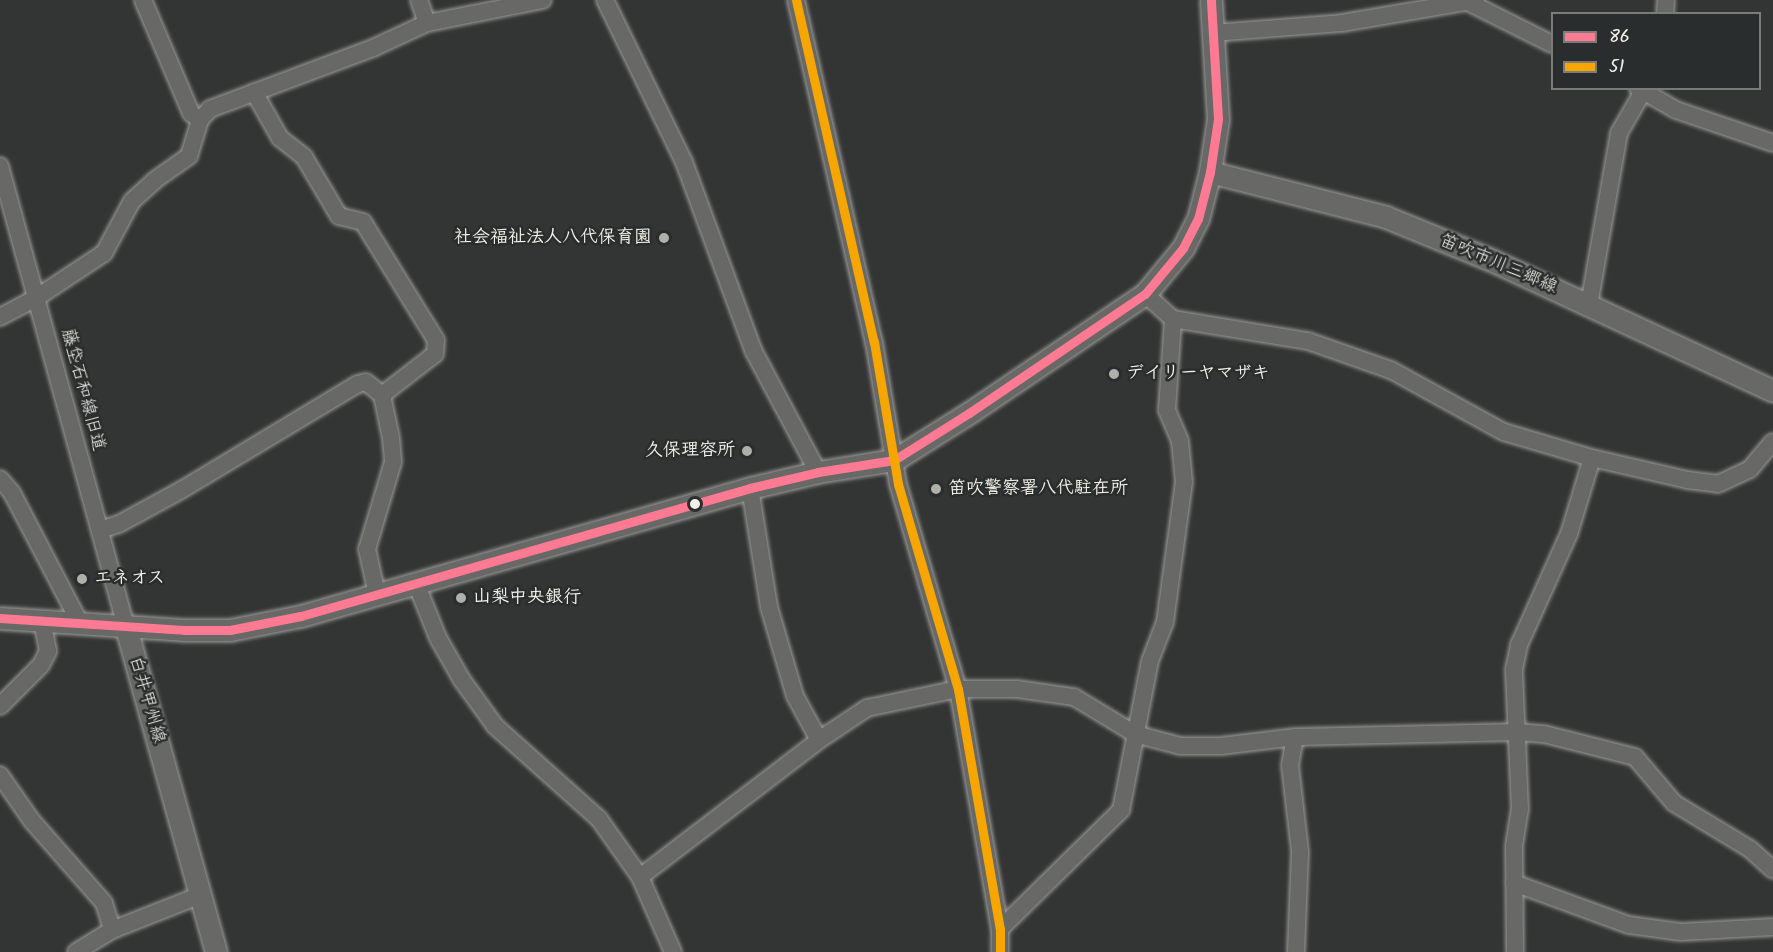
<!DOCTYPE html>
<meta charset="utf-8">
<style>
body{margin:0}
#map{position:relative;width:1773px;height:952px;overflow:hidden;background:#333434;font-family:Kalam,"Klee One",sans-serif}
div>[style]{position:absolute}
.roads{filter:drop-shadow(0 0 2px #9b9b99) drop-shadow(0 0 2px #9b9b99)}
.minor>*{height:16px;margin:-8px;padding:0 8px;transform-origin:8px;border-radius:8px;background:#686866}
.major>*{height:21px;margin:-10.5px;padding:0 10.5px;transform-origin:10.5px;border-radius:10.5px;background:#686866}
.bus-1>*{height:9px;margin:-4.5px;padding:0 4.5px;transform-origin:4.5px;border-radius:4.5px;background:#fe7a93}
.bus-2>*{height:9px;margin:-4.5px;padding:0 4.5px;transform-origin:4.5px;border-radius:4.5px;background:#f7a600}
.dots>*{width:16px;height:16px;translate:-50% -50%;box-sizing:border-box;border:3px solid #2a2d2e;border-radius:50%}
span{translate:-50% -50%;white-space:nowrap;text-align:center;line-height:1.15;-webkit-text-stroke:5px #2a2d2e;paint-order:stroke}
.poi-label{font-size:18px;color:#f4f1e8;font-weight:700}
.right{translate:-100% -50%;text-align:right}
.left{translate:0 -50%;text-align:left}
.street-label{font-size:18px;color:#f4f1e8}
.legend{position:absolute;left:1551px;top:12px;width:210px;height:78px;box-sizing:border-box;background:#2a2d2e;border:2px solid #7b7b78;margin:0;padding:8px 10px;list-style:none;font-size:18px;color:#f4f1e8}
.legend li{display:flex;align-items:center;gap:12px;height:30px}
.legend b{width:30px;border:2px solid #7b7b78}
</style>
<div id="map">
<div class="roads">
<div class="minor">
<i style="left:143px;top:0;width:123px;rotate:67deg"></i>
<i style="left:191px;top:113px;width:11px;rotate:38deg"></i>
<i style="left:419px;top:0;width:24px;rotate:71deg"></i>
<i style="left:605px;top:0;width:180px;rotate:64deg"></i>
<i style="left:684px;top:162px;width:200px;rotate:69.8deg"></i>
<i style="left:753px;top:350px;width:138px;rotate:62deg"></i>
<i style="left:796px;top:0;width:351px;rotate:77.2deg"></i>
<i style="left:874px;top:342px;width:144px;rotate:80.4deg"></i>
<i style="left:898px;top:484px;width:214px;rotate:73.7deg"></i>
<i style="left:958px;top:689px;width:244px;rotate:80.1deg"></i>
<i style="left:1000px;top:929px;width:23px;rotate:90deg"></i>
<i style="left:1468px;top:2px;width:94px;rotate:26.6deg"></i>
<i style="left:1665px;top:14px;width:14px;rotate:-86deg"></i>
<i style="left:1213px;top:33px;width:129px;rotate:-4.4deg"></i>
<i style="left:1342px;top:23px;width:136px;rotate:-9.7deg"></i>
<i style="left:1638px;top:88px;width:44px;rotate:30.1deg"></i>
<i style="left:1676px;top:110px;width:102px;rotate:18.8deg"></i>
<i style="left:254px;top:92px;width:53px;rotate:60.5deg"></i>
<i style="left:280px;top:138px;width:31px;rotate:38deg"></i>
<i style="left:304px;top:157px;width:69px;rotate:59.3deg"></i>
<i style="left:339px;top:216px;width:25px;rotate:14deg"></i>
<i style="left:363px;top:222px;width:139px;rotate:58.3deg"></i>
<i style="left:436px;top:340px;width:14px;rotate:94deg"></i>
<i style="left:435px;top:354px;width:67px;rotate:142.3deg"></i>
<i style="left:0;top:166px;width:475px;rotate:74.7deg"></i>
<i style="left:1145px;top:294px;width:38px;rotate:42deg"></i>
<i style="left:1173px;top:319px;width:137px;rotate:9.3deg"></i>
<i style="left:1308px;top:341px;width:88px;rotate:19.3deg"></i>
<i style="left:1391px;top:370px;width:129px;rotate:28.8deg"></i>
<i style="left:1504px;top:432px;width:92px;rotate:16.5deg"></i>
<i style="left:1592px;top:458px;width:98px;rotate:13deg"></i>
<i style="left:1687px;top:480px;width:31px;rotate:7deg"></i>
<i style="left:1718px;top:484px;width:35px;rotate:-25deg"></i>
<i style="left:1750px;top:469px;width:35px;rotate:-50deg"></i>
<i style="left:1589px;top:305px;width:175px;rotate:-80.1deg"></i>
<i style="left:1619px;top:133px;width:52px;rotate:-60deg"></i>
<i style="left:0;top:317px;width:41px;rotate:-27.8deg"></i>
<i style="left:36px;top:298px;width:82px;rotate:-33.5deg"></i>
<i style="left:104px;top:253px;width:59px;rotate:-61.7deg"></i>
<i style="left:132px;top:201px;width:31px;rotate:-42deg"></i>
<i style="left:155px;top:180px;width:42px;rotate:-35.2deg"></i>
<i style="left:189px;top:156px;width:38px;rotate:-73deg"></i>
<i style="left:200px;top:120px;width:15px;rotate:-48deg"></i>
<i style="left:210px;top:109px;width:174px;rotate:-20.5deg"></i>
<i style="left:373px;top:48px;width:60px;rotate:-24.8deg"></i>
<i style="left:427px;top:23px;width:118px;rotate:-11.2deg"></i>
<i style="left:0;top:479px;width:18px;rotate:49deg"></i>
<i style="left:12px;top:493px;width:144px;rotate:62.4deg"></i>
<i style="left:750px;top:488px;width:121px;rotate:80.9deg"></i>
<i style="left:769px;top:607px;width:93px;rotate:73.7deg"></i>
<i style="left:795px;top:696px;width:50px;rotate:61.4deg"></i>
<i style="left:100px;top:530px;width:20px;rotate:-18deg"></i>
<i style="left:119px;top:524px;width:73px;rotate:-28.7deg"></i>
<i style="left:183px;top:489px;width:204px;rotate:-31deg"></i>
<i style="left:358px;top:384px;width:8px;rotate:-14deg"></i>
<i style="left:366px;top:382px;width:21px;rotate:39deg"></i>
<i style="left:382px;top:395px;width:44px;rotate:78.2deg"></i>
<i style="left:391px;top:438px;width:24px;rotate:85deg"></i>
<i style="left:393px;top:462px;width:91px;rotate:106.6deg"></i>
<i style="left:367px;top:549px;width:46px;rotate:77.5deg"></i>
<i style="left:416px;top:583px;width:59px;rotate:68.2deg"></i>
<i style="left:438px;top:638px;width:48px;rotate:60.3deg"></i>
<i style="left:462px;top:680px;width:57px;rotate:54.3deg"></i>
<i style="left:495px;top:726px;width:140px;rotate:41.8deg"></i>
<i style="left:599px;top:819px;width:71px;rotate:54.7deg"></i>
<i style="left:640px;top:877px;width:82px;rotate:66.3deg"></i>
<i style="left:0;top:706px;width:58px;rotate:-45deg"></i>
<i style="left:41px;top:665px;width:16px;rotate:-63deg"></i>
<i style="left:48px;top:651px;width:32px;rotate:-101deg"></i>
<i style="left:1295px;top:737px;width:28px;rotate:100deg"></i>
<i style="left:1290px;top:765px;width:88px;rotate:83.4deg"></i>
<i style="left:1300px;top:852px;width:100px;rotate:92.3deg"></i>
<i style="left:0;top:775px;width:56px;rotate:55.2deg"></i>
<i style="left:32px;top:821px;width:109px;rotate:48.7deg"></i>
<i style="left:104px;top:903px;width:28px;rotate:73deg"></i>
<i style="left:640px;top:877px;width:225px;rotate:-37.4deg"></i>
<i style="left:819px;top:740px;width:58px;rotate:-33.7deg"></i>
<i style="left:867px;top:708px;width:93px;rotate:-11.8deg"></i>
<i style="left:958px;top:689px;width:59px"></i>
<i style="left:1017px;top:689px;width:58px;rotate:8deg"></i>
<i style="left:1074px;top:697px;width:71px;rotate:31.2deg"></i>
<i style="left:1135px;top:734px;width:47px;rotate:14.9deg"></i>
<i style="left:1180px;top:746px;width:41px"></i>
<i style="left:1221px;top:746px;width:75px;rotate:-6.9deg"></i>
<i style="left:1295px;top:737px;width:224px;rotate:-1.3deg"></i>
<i style="left:1519px;top:732px;width:25px;rotate:5deg"></i>
<i style="left:1544px;top:734px;width:94px;rotate:14.2deg"></i>
<i style="left:1635px;top:757px;width:60px;rotate:49.7deg"></i>
<i style="left:1674px;top:803px;width:89px;rotate:31.2deg"></i>
<i style="left:1750px;top:849px;width:31px;rotate:42deg"></i>
<i style="left:1514px;top:883px;width:122px;rotate:20.1deg"></i>
<i style="left:1629px;top:925px;width:52px;rotate:7.7deg"></i>
<i style="left:1681px;top:932px;width:92px;rotate:-3.1deg"></i>
<i style="left:1000px;top:929px;width:170px;rotate:-44.5deg"></i>
<i style="left:1121px;top:810px;width:152px;rotate:-79deg"></i>
<i style="left:1150px;top:661px;width:42px;rotate:-69deg"></i>
<i style="left:1165px;top:622px;width:141px;rotate:-82.3deg"></i>
<i style="left:1184px;top:482px;width:41px;rotate:-95.6deg"></i>
<i style="left:1180px;top:441px;width:34px;rotate:-113deg"></i>
<i style="left:1167px;top:410px;width:91px;rotate:-86.2deg"></i>
<i style="left:76px;top:952px;width:42px;rotate:-31.4deg"></i>
<i style="left:112px;top:930px;width:96px;rotate:-21.5deg"></i>
<i style="left:1515px;top:952px;width:106px;rotate:-90.5deg"></i>
<i style="left:1514px;top:846px;width:37px;rotate:-81deg"></i>
<i style="left:1520px;top:809px;width:140px;rotate:-92.5deg"></i>
<i style="left:1514px;top:669px;width:25px;rotate:-78deg"></i>
<i style="left:1519px;top:645px;width:122px;rotate:-65.8deg"></i>
<i style="left:1569px;top:534px;width:79px;rotate:-73.2deg"></i>
</div>
<div class="major">
<i style="left:1210px;top:172px;width:182px;rotate:14.3deg"></i>
<i style="left:1386px;top:217px;width:111px;rotate:22.2deg"></i>
<i style="left:1489px;top:259px;width:313px;rotate:24.9deg"></i>
<i style="left:0;top:618px;width:184px;rotate:3.7deg"></i>
<i style="left:184px;top:630px;width:46px"></i>
<i style="left:230px;top:630px;width:72px;rotate:-11.2deg"></i>
<i style="left:301px;top:616px;width:467px;rotate:-15.9deg"></i>
<i style="left:750px;top:488px;width:70px;rotate:-13.2deg"></i>
<i style="left:818px;top:472px;width:77px;rotate:-9deg"></i>
<i style="left:894px;top:460px;width:89px;rotate:-32.1deg"></i>
<i style="left:969px;top:413px;width:212px;rotate:-34.1deg"></i>
<i style="left:1145px;top:294px;width:60px;rotate:-50.4deg"></i>
<i style="left:1183px;top:248px;width:33px;rotate:-63deg"></i>
<i style="left:1198px;top:219px;width:49px;rotate:-75.7deg"></i>
<i style="left:1210px;top:172px;width:54px;rotate:-81.4deg"></i>
<i style="left:1218px;top:119px;width:119px;rotate:-93.4deg"></i>
<i style="left:125px;top:624px;width:340px;rotate:74.5deg"></i>
</div>
</div>
<div class="bus-1">
<i style="left:0;top:618px;width:184px;rotate:3.7deg"></i>
<i style="left:184px;top:630px;width:46px"></i>
<i style="left:230px;top:630px;width:72px;rotate:-11.2deg"></i>
<i style="left:301px;top:616px;width:467px;rotate:-15.9deg"></i>
<i style="left:750px;top:488px;width:70px;rotate:-13.2deg"></i>
<i style="left:818px;top:472px;width:77px;rotate:-9deg"></i>
<i style="left:894px;top:460px;width:89px;rotate:-32.1deg"></i>
<i style="left:969px;top:413px;width:212px;rotate:-34.1deg"></i>
<i style="left:1145px;top:294px;width:60px;rotate:-50.4deg"></i>
<i style="left:1183px;top:248px;width:33px;rotate:-63deg"></i>
<i style="left:1198px;top:219px;width:49px;rotate:-75.7deg"></i>
<i style="left:1210px;top:172px;width:54px;rotate:-81.4deg"></i>
<i style="left:1218px;top:119px;width:119px;rotate:-93.4deg"></i>
</div>
<div class="bus-2">
<i style="left:796px;top:0;width:351px;rotate:77.2deg"></i>
<i style="left:874px;top:342px;width:144px;rotate:80.4deg"></i>
<i style="left:898px;top:484px;width:214px;rotate:73.7deg"></i>
<i style="left:958px;top:689px;width:244px;rotate:80.1deg"></i>
<i style="left:1000px;top:929px;width:23px;rotate:90deg"></i>
</div>
<div class="dots">
<i style="left:664px;top:238px;background:#b0afa9"></i>
<i style="left:1114px;top:374px;background:#b0afa9"></i>
<i style="left:747px;top:451px;background:#b0afa9"></i>
<i style="left:936px;top:489px;background:#b0afa9"></i>
<i style="left:695px;top:504px;background:#f4f1e8"></i>
<i style="left:82px;top:579px;background:#b0afa9"></i>
<i style="left:461px;top:598px;background:#b0afa9"></i>
</div>
<div class="poi-label">
<span class="right" style="left:652px;top:238px">社会福祉法人八代保育園</span>
<span class="left" style="left:1126px;top:374px">デイリーヤマザキ</span>
<span class="right" style="left:735px;top:451px">久保理容所</span>
<span class="left" style="left:948px;top:489px">笛吹警察署八代駐在所</span>
<span class="left" style="left:94px;top:579px">エネオス</span>
<span class="left" style="left:473px;top:598px">山梨中央銀行</span>
</div>
<div class="street-label">
<span style="left:1498px;top:265px;rotate:23deg">笛吹市川三郷線</span>
<span style="left:82px;top:390px;rotate:75deg">藤垈石和線旧道</span>
<span style="left:146px;top:700px;rotate:74deg">白井甲州線</span>
</div>
<ul class="legend">
<li><b style="height:8px;background:#fe7a93"></b>86</li>
<li><b style="height:8px;background:#f7a600"></b>51</li>
</ul>
</div>
